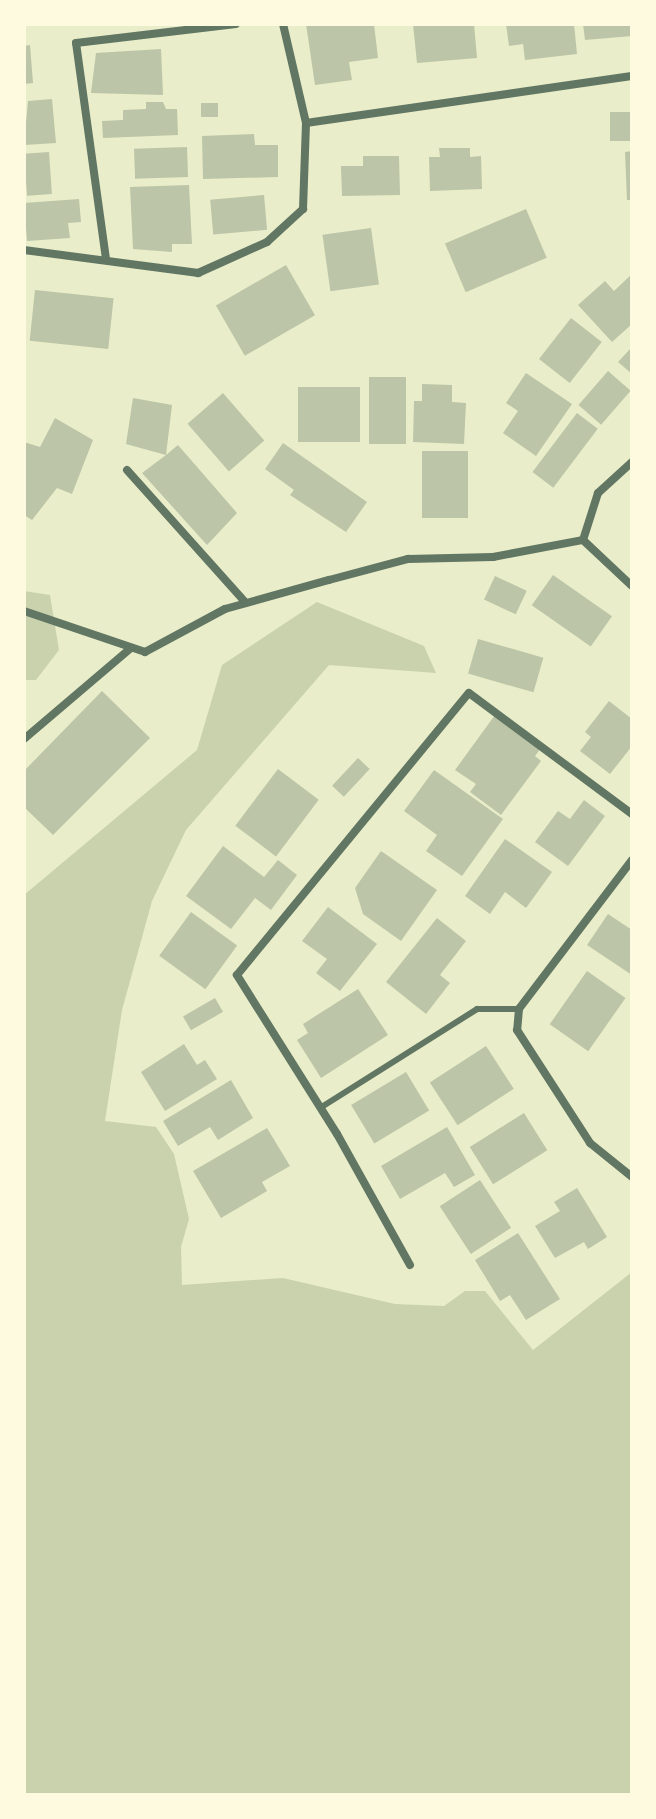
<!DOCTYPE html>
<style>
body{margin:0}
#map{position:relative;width:656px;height:1819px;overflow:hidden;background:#e9edc9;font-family:Overpass,sans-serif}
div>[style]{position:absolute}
.green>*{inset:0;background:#cad2ad}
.building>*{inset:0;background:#bcc5a7;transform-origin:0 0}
.service>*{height:6px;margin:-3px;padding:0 3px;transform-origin:3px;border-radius:3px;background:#617663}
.minor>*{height:8px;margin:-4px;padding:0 4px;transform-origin:4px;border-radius:4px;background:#617663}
span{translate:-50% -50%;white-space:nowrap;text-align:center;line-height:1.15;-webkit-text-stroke:7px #fefae0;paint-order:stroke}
.frame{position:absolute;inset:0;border:26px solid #fefae0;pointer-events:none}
</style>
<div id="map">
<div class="green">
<i style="clip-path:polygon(24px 591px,50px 595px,59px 650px,36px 680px,24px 680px)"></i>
<i style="clip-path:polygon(317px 602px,424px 646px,436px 673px,329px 665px,186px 830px,152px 901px,122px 1010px,105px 1121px,156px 1127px,174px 1154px,189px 1219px,181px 1247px,182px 1285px,283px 1278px,395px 1304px,444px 1306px,465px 1291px,485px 1291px,533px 1350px,632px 1272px,632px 1795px,24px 1795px,24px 895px,197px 750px,222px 665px)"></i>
</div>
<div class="building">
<i style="clip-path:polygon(306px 24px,374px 24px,378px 58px,349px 62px,352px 80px,315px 85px)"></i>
<i style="clip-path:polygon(413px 24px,474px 24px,477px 58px,417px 63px)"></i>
<i style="clip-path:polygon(506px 24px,574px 24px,577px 54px,525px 60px,523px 44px,509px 46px)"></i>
<i style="clip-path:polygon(583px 24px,632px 24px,632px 36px,585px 40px)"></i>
<i style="clip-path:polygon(30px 45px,33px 83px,24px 84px,24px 46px)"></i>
<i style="clip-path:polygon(161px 49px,163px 95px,91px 93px,96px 53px)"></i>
<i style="clip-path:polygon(52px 99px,56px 143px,24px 145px,28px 101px)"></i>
<i style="clip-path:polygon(146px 102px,163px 102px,166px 109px,177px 109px,178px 135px,103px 138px,102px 121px,123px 120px,123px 110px,146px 109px)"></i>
<i style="left:201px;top:103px;width:17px;height:14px"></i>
<i style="left:632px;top:112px;width:29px;height:22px;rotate:90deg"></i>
<i style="clip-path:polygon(254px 134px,255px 145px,278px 145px,278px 177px,203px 179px,202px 136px)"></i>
<i style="left:187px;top:147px;width:30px;height:53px;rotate:88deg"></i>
<i style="clip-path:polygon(439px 148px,470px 148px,470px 157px,481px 156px,482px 189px,430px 191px,429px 157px,440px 157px)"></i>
<i style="clip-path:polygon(632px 151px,632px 200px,627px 200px,625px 152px)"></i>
<i style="left:49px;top:152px;width:42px;height:25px;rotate:86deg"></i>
<i style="clip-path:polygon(363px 156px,399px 156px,400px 195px,342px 196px,341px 166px,363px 166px)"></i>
<i style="clip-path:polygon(189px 185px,192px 244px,172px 244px,172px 252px,133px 249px,130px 187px)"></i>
<i style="left:264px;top:195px;width:35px;height:54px;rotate:85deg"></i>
<i style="clip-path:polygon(79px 199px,81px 222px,68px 223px,70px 238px,27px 241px,24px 203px)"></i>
<i style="left:526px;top:209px;width:53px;height:88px;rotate:67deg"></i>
<i style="left:371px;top:228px;width:57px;height:49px;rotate:82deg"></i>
<i style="left:286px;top:265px;width:58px;height:81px;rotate:60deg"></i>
<i style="clip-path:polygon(632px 274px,632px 324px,612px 342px,578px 305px,605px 281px,614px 291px)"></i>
<i style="left:35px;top:290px;width:79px;height:51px;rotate:6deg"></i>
<i style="left:571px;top:318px;width:39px;height:52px;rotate:38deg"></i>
<i style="clip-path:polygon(632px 347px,632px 374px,618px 362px)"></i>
<i style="left:608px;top:371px;width:30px;height:45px;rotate:41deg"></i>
<i style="clip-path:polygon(526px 373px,572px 404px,536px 456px,503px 433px,518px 411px,506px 403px)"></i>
<i style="left:369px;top:377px;width:37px;height:67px"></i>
<i style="clip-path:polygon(422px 384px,452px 385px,452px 402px,466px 403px,464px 444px,413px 442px,414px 401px,422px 401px)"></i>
<i style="left:360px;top:387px;width:55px;height:62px;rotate:90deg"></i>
<i style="left:223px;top:393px;width:63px;height:47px;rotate:49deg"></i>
<i style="clip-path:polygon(133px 398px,172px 405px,166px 455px,178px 445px,237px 513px,207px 545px,142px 473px,166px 455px,126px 444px)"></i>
<i style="left:577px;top:413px;width:26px;height:74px;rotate:37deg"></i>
<i style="clip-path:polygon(55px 418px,93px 440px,72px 494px,57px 488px,32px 520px,24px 515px,24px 442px,40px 447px)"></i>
<i style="clip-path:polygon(283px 443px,367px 502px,346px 532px,290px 495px,294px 490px,265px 469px)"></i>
<i style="left:422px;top:451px;width:46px;height:67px"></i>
<i style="left:553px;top:575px;width:72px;height:37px;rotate:35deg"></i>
<i style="left:495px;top:576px;width:35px;height:26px;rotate:25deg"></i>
<i style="left:478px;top:639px;width:68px;height:36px;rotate:16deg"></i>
<i style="clip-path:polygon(102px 691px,150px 738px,53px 835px,24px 807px,24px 771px)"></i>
<i style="clip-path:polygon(609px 701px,632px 719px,632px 746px,610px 774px,580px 751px,591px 737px,585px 732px)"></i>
<i style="clip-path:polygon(495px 715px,541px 748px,535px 756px,541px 761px,501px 815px,470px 792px,476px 784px,455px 770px)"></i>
<i style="left:358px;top:758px;width:16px;height:38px;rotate:43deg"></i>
<i style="left:278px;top:769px;width:51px;height:71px;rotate:37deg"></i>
<i style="clip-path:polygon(434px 770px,503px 819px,462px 876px,426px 851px,437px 835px,404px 811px)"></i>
<i style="clip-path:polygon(584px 800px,605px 816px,568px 866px,535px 842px,558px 811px,570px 819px)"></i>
<i style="clip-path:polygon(505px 839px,552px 872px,526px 908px,505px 892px,490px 914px,465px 896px)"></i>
<i style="clip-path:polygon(223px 846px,264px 877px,278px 860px,297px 875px,271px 910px,255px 898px,231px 929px,186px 896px)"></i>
<i style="clip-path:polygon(381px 851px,437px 890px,401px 941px,363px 914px,355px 888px)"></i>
<i style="clip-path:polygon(328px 907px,377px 944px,340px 991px,316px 973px,327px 959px,302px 941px)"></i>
<i style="left:191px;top:912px;width:57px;height:54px;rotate:36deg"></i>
<i style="clip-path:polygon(608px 914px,632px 930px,632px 975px,587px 945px)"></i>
<i style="clip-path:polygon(437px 918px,466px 941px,440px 975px,450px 983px,426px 1014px,386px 982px)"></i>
<i style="left:587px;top:971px;width:47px;height:65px;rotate:35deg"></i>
<i style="clip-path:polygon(358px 989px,388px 1035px,321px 1078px,297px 1040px,308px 1033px,303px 1024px)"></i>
<i style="left:215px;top:998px;width:16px;height:37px;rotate:60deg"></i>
<i style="clip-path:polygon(184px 1044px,197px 1065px,205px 1060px,217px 1079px,165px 1111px,141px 1072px)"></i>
<i style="left:486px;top:1046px;width:51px;height:67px;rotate:57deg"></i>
<i style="left:406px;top:1072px;width:45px;height:64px;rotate:59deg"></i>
<i style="clip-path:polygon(231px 1080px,253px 1118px,218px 1140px,210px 1127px,178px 1146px,163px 1121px)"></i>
<i style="left:524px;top:1113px;width:44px;height:64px;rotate:58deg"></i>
<i style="clip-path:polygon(447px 1127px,475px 1175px,454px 1187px,445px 1173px,400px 1199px,381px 1166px)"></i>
<i style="clip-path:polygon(267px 1128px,290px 1166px,262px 1182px,267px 1191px,221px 1218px,193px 1171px)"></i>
<i style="left:480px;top:1180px;width:57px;height:48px;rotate:57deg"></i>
<i style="clip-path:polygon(577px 1188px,607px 1237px,588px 1249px,584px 1242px,555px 1258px,535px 1226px,560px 1211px,554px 1202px)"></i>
<i style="clip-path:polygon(518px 1233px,560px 1299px,526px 1320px,510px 1295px,500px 1301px,475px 1260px)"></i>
</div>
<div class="service">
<i style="left:320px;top:1108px;width:186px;rotate:-32.2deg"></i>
<i style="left:477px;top:1009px;width:42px"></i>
</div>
<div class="minor">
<i style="left:283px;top:24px;width:102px;rotate:76.9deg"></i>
<i style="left:24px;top:250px;width:176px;rotate:7.5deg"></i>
<i style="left:198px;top:273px;width:76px;rotate:-24.2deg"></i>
<i style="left:267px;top:242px;width:49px;rotate:-42.5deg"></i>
<i style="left:303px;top:209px;width:86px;rotate:-88deg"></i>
<i style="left:306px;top:123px;width:329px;rotate:-8.2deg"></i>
<i style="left:106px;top:259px;width:218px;rotate:-97.9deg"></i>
<i style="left:76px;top:43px;width:161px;rotate:-6.8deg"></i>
<i style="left:632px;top:462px;width:46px;rotate:137.6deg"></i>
<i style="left:598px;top:493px;width:49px;rotate:107.7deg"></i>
<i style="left:583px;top:540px;width:67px;rotate:43.2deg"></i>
<i style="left:127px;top:470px;width:178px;rotate:48.2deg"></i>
<i style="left:24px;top:611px;width:128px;rotate:18.7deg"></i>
<i style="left:145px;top:652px;width:91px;rotate:-28.3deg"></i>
<i style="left:225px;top:609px;width:108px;rotate:-15.6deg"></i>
<i style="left:329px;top:580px;width:82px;rotate:-14.9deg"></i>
<i style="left:408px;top:559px;width:85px;rotate:-1.3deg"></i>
<i style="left:493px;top:557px;width:92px;rotate:-10.7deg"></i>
<i style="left:24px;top:739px;width:140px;rotate:-40.4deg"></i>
<i style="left:632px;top:860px;width:187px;rotate:127.2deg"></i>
<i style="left:519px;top:1009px;width:21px;rotate:95deg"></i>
<i style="left:517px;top:1030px;width:135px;rotate:57.1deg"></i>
<i style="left:590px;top:1143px;width:54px;rotate:39deg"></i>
<i style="left:410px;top:1265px;width:150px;rotate:-119.1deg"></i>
<i style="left:337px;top:1134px;width:188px;rotate:-122.2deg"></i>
<i style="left:237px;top:975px;width:365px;rotate:-50.6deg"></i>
<i style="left:469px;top:693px;width:203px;rotate:36.6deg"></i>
</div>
<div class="frame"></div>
</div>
